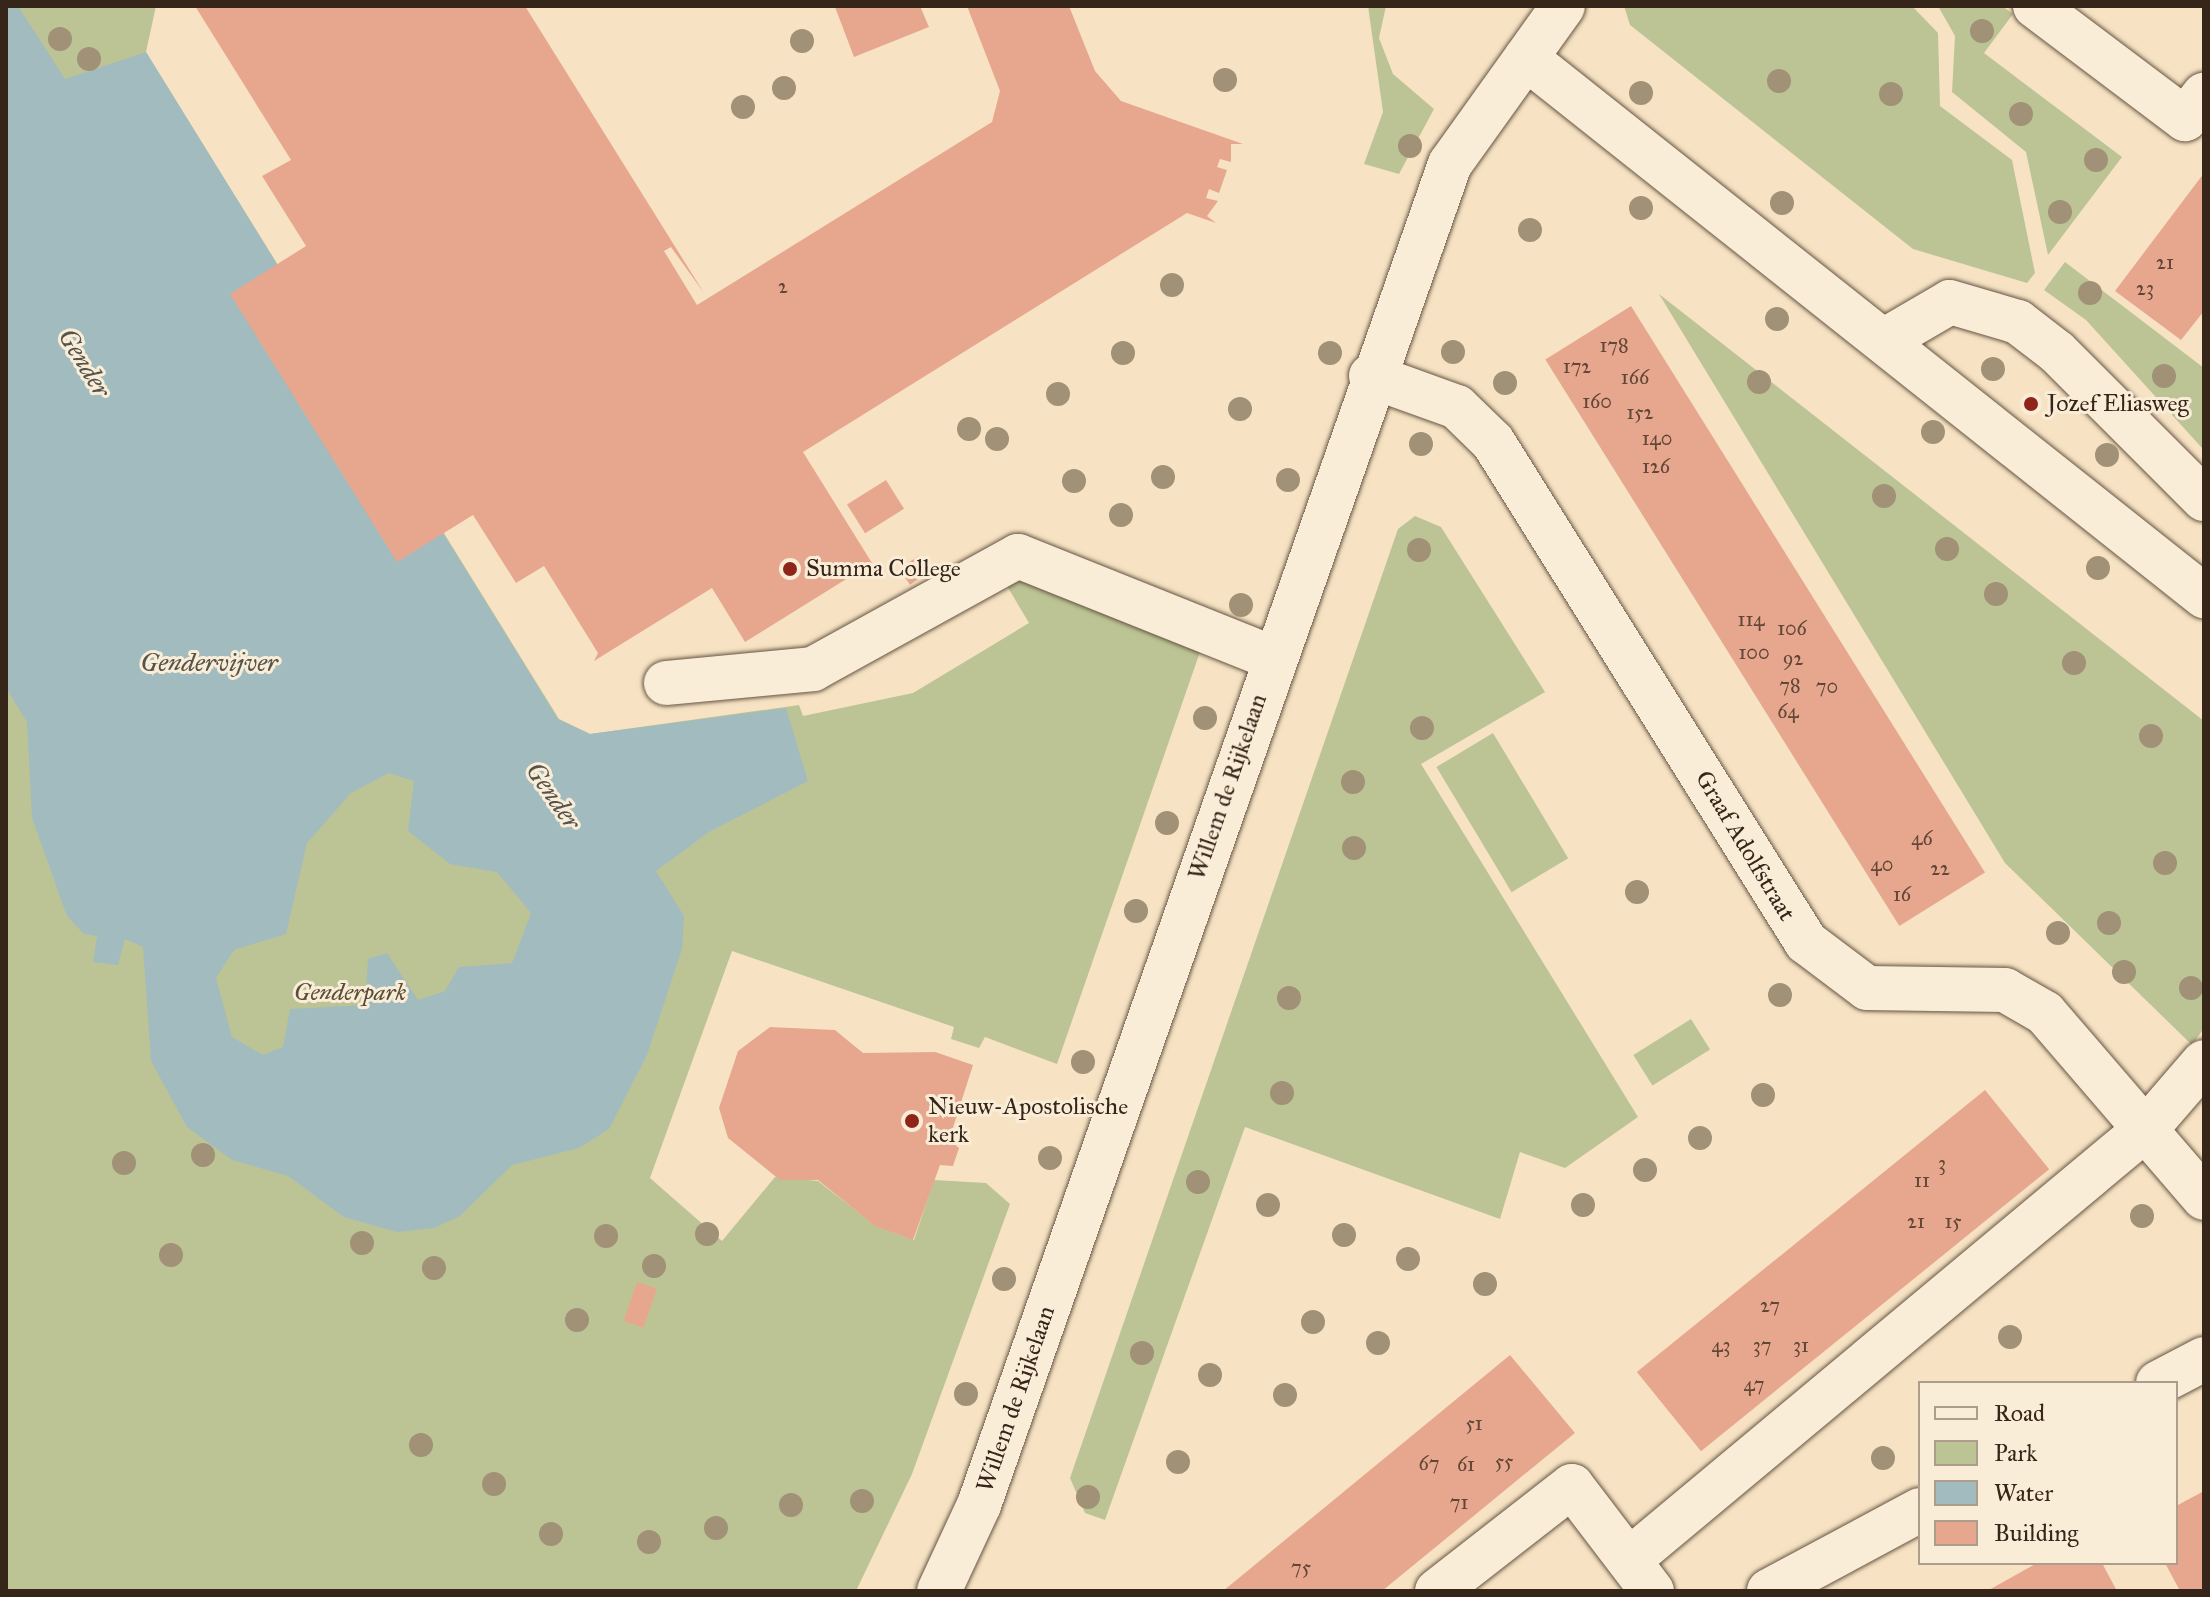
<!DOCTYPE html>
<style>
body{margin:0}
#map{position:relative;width:2210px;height:1597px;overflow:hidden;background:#f7e3c3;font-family:"IM FELL Great Primer",serif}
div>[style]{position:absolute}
.green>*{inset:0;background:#bcc495;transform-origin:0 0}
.water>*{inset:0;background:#a2bbbe}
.building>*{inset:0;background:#e7a78f;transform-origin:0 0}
.roads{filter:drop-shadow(0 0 2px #654) drop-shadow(0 0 2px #654)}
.minor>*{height:44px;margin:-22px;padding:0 22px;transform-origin:22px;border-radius:22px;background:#faedd8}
.trees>*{width:24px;height:24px;margin:-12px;border-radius:50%;background:#a09177}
.dots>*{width:22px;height:22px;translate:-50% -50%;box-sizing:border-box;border:4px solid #faedd8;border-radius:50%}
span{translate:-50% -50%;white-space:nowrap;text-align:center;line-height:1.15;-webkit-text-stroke:6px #faedd8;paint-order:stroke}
.number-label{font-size:20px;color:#624636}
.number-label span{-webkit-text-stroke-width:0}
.poi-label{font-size:24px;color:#362619}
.left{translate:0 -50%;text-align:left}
.street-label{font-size:24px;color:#362619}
.park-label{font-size:24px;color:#584e38;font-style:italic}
.water-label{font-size:26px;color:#56534b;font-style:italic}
.frame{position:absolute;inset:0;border:8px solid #362619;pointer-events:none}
.legend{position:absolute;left:1918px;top:1381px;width:260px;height:184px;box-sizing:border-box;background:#faedd8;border:2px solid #ac9d8c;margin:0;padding:10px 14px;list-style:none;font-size:24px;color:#362619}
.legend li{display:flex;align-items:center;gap:16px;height:40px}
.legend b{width:40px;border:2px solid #ac9d8c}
</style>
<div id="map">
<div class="green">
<i style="clip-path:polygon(6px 6px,156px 6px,146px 52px,559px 719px,590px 734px,799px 705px,803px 716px,913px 693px,1029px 623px,1007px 586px,1023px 580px,1201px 649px,1057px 1064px,985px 1037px,979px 1048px,951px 1039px,954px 1027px,732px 951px,650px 1178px,722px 1241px,775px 1177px,818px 1181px,876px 1226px,914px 1240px,934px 1180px,986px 1183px,1010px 1204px,912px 1474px,856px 1591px,6px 1591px)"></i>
<i style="clip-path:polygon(1368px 6px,1386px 6px,1379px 38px,1393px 74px,1434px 109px,1399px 174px,1364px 164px,1383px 112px)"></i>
<i style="clip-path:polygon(1624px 6px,1912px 6px,1938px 33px,1940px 106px,2012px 160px,2035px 273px,2027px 283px,1913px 249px,1630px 25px)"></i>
<i style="clip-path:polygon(1938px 6px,2002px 6px,2013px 14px,1984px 53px,2122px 157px,2048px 255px,2026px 152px,1952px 92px,1955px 36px)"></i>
<i style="clip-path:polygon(2065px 262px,2204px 368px,2202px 448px,2086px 320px,2044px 290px)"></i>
<i style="clip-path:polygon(1659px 294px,2204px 721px,2204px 1028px,2192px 1045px,2005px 863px)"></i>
<i style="clip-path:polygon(1415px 516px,1441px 527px,1545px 692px,1421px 764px,1638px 1117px,1565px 1168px,1520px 1152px,1500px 1219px,1245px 1127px,1105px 1520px,1085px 1513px,1070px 1478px,1398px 529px)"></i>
<i style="left:1493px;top:733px;width:146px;height:66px;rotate:59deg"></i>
<i style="left:1691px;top:1019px;width:36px;height:68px;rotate:58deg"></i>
</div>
<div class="water">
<i style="clip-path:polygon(evenodd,6px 6px,18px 6px,65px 79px,146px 52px,558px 719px,590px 734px,786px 708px,808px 781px,709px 832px,656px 871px,684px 916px,682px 949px,647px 1055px,609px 1129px,579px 1148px,512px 1165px,460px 1216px,434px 1228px,397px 1232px,344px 1217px,288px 1176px,232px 1160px,187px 1127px,151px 1061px,143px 947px,125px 939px,118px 965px,93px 962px,97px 936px,84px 934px,67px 916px,32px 818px,27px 722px,6px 688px,6px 6px,389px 773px,414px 781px,408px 831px,450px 864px,497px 872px,531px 913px,512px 963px,459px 967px,445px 991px,418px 1000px,387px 953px,368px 959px,365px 1005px,290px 1009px,283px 1047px,263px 1055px,232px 1037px,216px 978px,234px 950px,286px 934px,307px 843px,351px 793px,389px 773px)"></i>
</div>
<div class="building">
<i style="clip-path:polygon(195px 6px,525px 6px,704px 293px,671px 247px,664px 251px,697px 305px,992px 122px,1000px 91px,967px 6px,1069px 6px,1095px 71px,1121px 101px,1243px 144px,1231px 144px,1231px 162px,1220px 159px,1217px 167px,1227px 170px,1219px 193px,1209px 189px,1206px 198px,1218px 201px,1207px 216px,1216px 223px,1187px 213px,803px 452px,872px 563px,745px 642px,712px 588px,594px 661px,598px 653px,544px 566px,516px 583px,473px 515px,397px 562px,230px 294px,306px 246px,262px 176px,291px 160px)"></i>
<i style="clip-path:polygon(920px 6px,929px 27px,854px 57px,835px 7px)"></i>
<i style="clip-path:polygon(2204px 173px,2204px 311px,2181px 340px,2115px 291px)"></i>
<i style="left:1631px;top:306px;width:668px;height:101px;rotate:58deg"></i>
<i style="left:886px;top:480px;width:34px;height:46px;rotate:58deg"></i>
<i style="left:918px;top:556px;width:19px;height:23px;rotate:55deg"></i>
<i style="clip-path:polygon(770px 1027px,835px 1030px,863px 1053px,935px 1052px,973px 1065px,949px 1140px,959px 1148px,953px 1166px,940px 1165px,913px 1240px,875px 1226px,818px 1180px,780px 1180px,728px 1138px,719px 1108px,738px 1051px)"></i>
<i style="left:1985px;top:1090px;width:102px;height:448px;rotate:51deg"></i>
<i style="left:637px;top:1282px;width:21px;height:41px;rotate:19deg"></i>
<i style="clip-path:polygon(1510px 1355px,1575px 1433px,1382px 1591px,1223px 1591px)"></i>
<i style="clip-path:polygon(2204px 1491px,2204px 1591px,2180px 1591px,2165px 1563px,2176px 1563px,2176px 1506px)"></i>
<i style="clip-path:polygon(2037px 1563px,2102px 1563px,2117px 1591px,1987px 1591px)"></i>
</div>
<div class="roads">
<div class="minor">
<i style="left:2035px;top:6px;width:188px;rotate:37deg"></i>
<i style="left:2185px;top:119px;width:31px;rotate:-52deg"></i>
<i style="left:1526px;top:58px;width:866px;rotate:38.43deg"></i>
<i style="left:1885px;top:340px;width:75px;rotate:-30.3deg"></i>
<i style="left:1950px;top:302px;width:71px;rotate:16.4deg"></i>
<i style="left:2018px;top:322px;width:49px;rotate:37.6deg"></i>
<i style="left:2057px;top:352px;width:208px;rotate:45deg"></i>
<i style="left:1371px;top:376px;width:91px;rotate:19.8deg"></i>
<i style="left:1457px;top:407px;width:50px;rotate:44.2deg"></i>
<i style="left:1493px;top:442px;width:590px;rotate:57.95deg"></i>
<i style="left:1806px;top:942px;width:76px;rotate:37deg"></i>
<i style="left:1867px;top:988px;width:138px;rotate:0.8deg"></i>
<i style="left:2005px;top:990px;width:46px;rotate:29.9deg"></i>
<i style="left:2045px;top:1013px;width:244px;rotate:49.3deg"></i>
<i style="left:666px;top:683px;width:148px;rotate:-5.4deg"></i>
<i style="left:813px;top:669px;width:234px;rotate:-28.9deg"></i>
<i style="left:1018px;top:556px;width:275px;rotate:21.8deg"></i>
<i style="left:2158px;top:1383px;width:52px;rotate:-27.6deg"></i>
<i style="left:1629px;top:1560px;width:674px;rotate:-39.83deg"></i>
<i style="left:2147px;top:1128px;width:87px;rotate:-49.2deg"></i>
<i style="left:939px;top:1591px;width:95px;rotate:-65.1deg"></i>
<i style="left:979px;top:1505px;width:1421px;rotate:-70.65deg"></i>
<i style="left:1450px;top:164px;width:194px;rotate:-54.4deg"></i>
<i style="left:1437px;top:1591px;width:171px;rotate:-37.9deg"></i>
<i style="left:1572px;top:1486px;width:132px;rotate:52.7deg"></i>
<i style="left:1769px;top:1591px;width:171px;rotate:-28.2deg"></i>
</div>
</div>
<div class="trees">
<i style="left:1982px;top:31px"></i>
<i style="left:60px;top:39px"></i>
<i style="left:802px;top:41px"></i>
<i style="left:89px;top:59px"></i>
<i style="left:1225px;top:80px"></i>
<i style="left:1779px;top:81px"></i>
<i style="left:784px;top:88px"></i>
<i style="left:1641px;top:93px"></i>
<i style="left:1891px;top:94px"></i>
<i style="left:743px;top:107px"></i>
<i style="left:2021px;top:114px"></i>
<i style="left:1410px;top:146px"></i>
<i style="left:2096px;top:160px"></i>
<i style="left:1782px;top:203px"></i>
<i style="left:1641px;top:208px"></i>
<i style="left:2060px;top:212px"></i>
<i style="left:1530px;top:230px"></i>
<i style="left:1172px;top:285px"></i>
<i style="left:2090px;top:293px"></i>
<i style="left:1777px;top:319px"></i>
<i style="left:1453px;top:352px"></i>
<i style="left:1123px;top:353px"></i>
<i style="left:1330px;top:353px"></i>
<i style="left:1993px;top:369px"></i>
<i style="left:2164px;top:376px"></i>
<i style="left:1759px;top:382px"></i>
<i style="left:1505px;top:383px"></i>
<i style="left:1058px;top:394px"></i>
<i style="left:1240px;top:409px"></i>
<i style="left:969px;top:429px"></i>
<i style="left:1933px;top:432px"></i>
<i style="left:997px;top:439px"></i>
<i style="left:1421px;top:444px"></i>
<i style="left:2107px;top:455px"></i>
<i style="left:1163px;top:477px"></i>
<i style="left:1288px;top:480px"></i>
<i style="left:1074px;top:481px"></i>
<i style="left:1884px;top:496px"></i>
<i style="left:1121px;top:515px"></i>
<i style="left:1947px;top:549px"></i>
<i style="left:1419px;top:550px"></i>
<i style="left:2098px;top:568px"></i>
<i style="left:1996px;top:594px"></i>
<i style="left:1241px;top:605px"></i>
<i style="left:2074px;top:663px"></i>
<i style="left:1205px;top:718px"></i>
<i style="left:1422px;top:728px"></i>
<i style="left:2151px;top:736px"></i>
<i style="left:1353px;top:782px"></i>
<i style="left:1167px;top:823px"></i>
<i style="left:1354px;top:848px"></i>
<i style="left:2165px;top:863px"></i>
<i style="left:1637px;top:892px"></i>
<i style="left:1136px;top:911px"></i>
<i style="left:2109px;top:923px"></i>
<i style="left:2058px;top:933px"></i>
<i style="left:2124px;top:972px"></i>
<i style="left:2191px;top:988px"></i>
<i style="left:1780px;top:995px"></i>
<i style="left:1289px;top:998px"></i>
<i style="left:1083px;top:1062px"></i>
<i style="left:1282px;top:1093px"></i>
<i style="left:1763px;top:1095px"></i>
<i style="left:1700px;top:1138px"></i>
<i style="left:203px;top:1155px"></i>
<i style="left:1050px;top:1158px"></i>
<i style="left:124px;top:1163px"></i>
<i style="left:1645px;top:1170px"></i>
<i style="left:1198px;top:1182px"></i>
<i style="left:1268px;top:1205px"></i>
<i style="left:1583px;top:1205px"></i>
<i style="left:2142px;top:1216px"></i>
<i style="left:707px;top:1234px"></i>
<i style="left:1344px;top:1235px"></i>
<i style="left:606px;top:1236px"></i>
<i style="left:362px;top:1243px"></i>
<i style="left:171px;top:1255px"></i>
<i style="left:1408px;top:1259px"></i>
<i style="left:654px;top:1266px"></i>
<i style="left:434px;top:1268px"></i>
<i style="left:1004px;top:1279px"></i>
<i style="left:1485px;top:1284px"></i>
<i style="left:577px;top:1320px"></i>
<i style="left:1313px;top:1322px"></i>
<i style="left:2010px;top:1337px"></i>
<i style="left:1378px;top:1343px"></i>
<i style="left:1142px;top:1353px"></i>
<i style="left:1210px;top:1375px"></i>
<i style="left:966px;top:1394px"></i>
<i style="left:1285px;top:1395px"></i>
<i style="left:421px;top:1445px"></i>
<i style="left:1883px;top:1458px"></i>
<i style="left:1178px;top:1462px"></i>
<i style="left:494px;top:1484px"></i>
<i style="left:1088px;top:1497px"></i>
<i style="left:862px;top:1501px"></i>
<i style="left:791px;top:1505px"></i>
<i style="left:716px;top:1528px"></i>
<i style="left:551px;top:1534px"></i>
<i style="left:649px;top:1542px"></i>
</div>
<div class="dots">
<i style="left:2031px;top:404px;background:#8f2418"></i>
<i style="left:790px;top:569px;background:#8f2418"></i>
<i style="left:912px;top:1121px;background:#8f2418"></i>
</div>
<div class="number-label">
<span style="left:2165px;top:262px">21</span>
<span style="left:783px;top:286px">2</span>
<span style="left:2145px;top:288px">23</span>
<span style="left:1614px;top:345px">178</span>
<span style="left:1577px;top:366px">172</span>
<span style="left:1635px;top:377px">166</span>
<span style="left:1597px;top:401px">160</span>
<span style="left:1640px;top:412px">152</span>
<span style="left:1657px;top:438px">140</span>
<span style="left:1656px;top:466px">126</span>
<span style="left:1751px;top:619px">114</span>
<span style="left:1792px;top:628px">106</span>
<span style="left:1754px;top:652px">100</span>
<span style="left:1793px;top:658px">92</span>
<span style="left:1790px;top:685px">78</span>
<span style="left:1827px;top:686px">70</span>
<span style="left:1788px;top:711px">64</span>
<span style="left:1922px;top:838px">46</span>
<span style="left:1882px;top:864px">40</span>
<span style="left:1940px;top:868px">22</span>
<span style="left:1902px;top:894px">16</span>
<span style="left:1942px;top:1163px">3</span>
<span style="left:1922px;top:1180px">11</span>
<span style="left:1916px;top:1221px">21</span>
<span style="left:1953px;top:1221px">15</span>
<span style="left:1770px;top:1305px">27</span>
<span style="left:1721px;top:1345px">43</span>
<span style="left:1762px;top:1345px">37</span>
<span style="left:1801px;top:1345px">31</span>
<span style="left:1754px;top:1384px">47</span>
<span style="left:1474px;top:1423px">51</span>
<span style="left:1504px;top:1461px">55</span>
<span style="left:1429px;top:1463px">67</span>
<span style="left:1466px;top:1464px">61</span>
<span style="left:1459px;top:1502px">71</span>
<span style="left:1301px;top:1567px">75</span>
</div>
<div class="poi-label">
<span class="left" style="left:2047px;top:404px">Jozef Eliasweg</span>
<span class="left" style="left:806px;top:569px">Summa College</span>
<span class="left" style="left:928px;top:1121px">Nieuw-Apostolische<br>kerk</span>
</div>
<div class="street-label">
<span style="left:1228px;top:787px;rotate:-71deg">Willem de Rijkelaan</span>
<span style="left:1745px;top:846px;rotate:59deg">Graaf Adolfstraat</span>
<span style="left:1016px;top:1399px;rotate:-71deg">Willem de Rijkelaan</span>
</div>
<div class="park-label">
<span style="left:350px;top:993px">Genderpark</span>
</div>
<div class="water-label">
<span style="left:84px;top:363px;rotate:58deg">Gender</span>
<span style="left:209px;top:663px">Gendervijver</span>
<span style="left:553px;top:796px;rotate:55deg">Gender</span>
</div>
<div class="frame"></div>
<ul class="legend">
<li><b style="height:10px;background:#faedd8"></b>Road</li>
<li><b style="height:22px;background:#bcc495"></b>Park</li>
<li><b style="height:22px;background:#a2bbbe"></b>Water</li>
<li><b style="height:22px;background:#e7a78f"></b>Building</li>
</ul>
</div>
